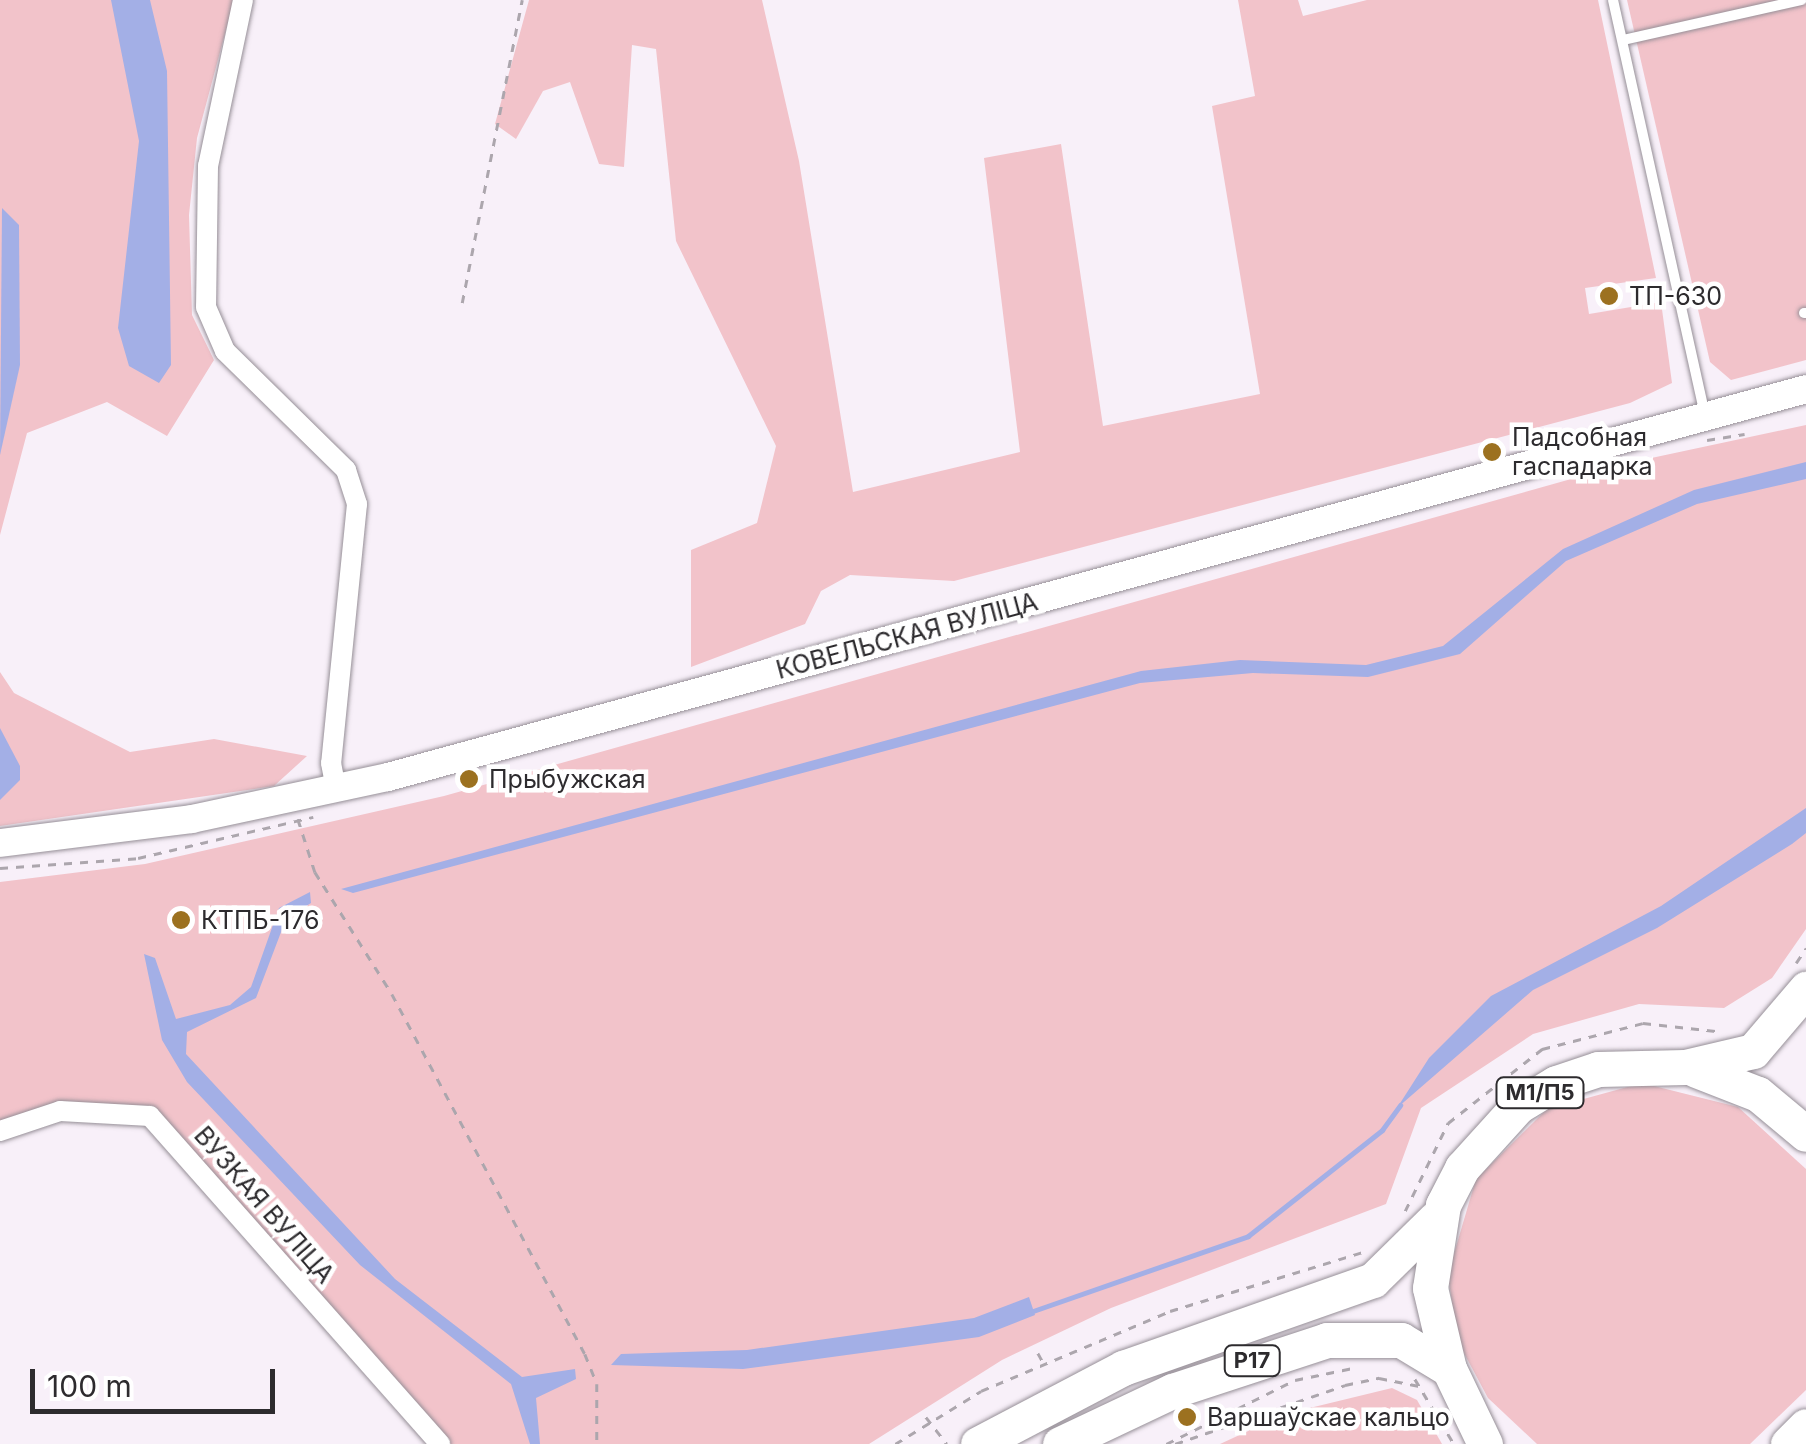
<!DOCTYPE html>
<meta charset="utf-8">
<style>
body{margin:0}
#map{position:relative;width:1806px;height:1444px;overflow:hidden;background:#f8f0f9;font-family:Inter,sans-serif}
div>[style]{position:absolute}
.green>*{inset:0;background:#f2c3ca}
.water>*{inset:0;background:#a3afe6}
.stream>*{height:5px;margin:-2.5px;padding:0 2.5px;transform-origin:2.5px;border-radius:2.5px;background:#a3afe6}
.path>*{height:2.5px;margin-top:-1.25px;transform-origin:0;background:repeating-linear-gradient(90deg,#aca6ad 0 8px,transparent 0 16px)}
.roads{filter:drop-shadow(0 0 2px #968f97) drop-shadow(0 0 2px #968f97)}
.lane>*{height:10px;margin:-5px;padding:0 5px;transform-origin:5px;border-radius:5px;background:#fff}
.street>*{height:20px;margin:-10px;padding:0 10px;transform-origin:10px;border-radius:10px;background:#fff}
.secondary>*{height:28px;margin:-14px;padding:0 14px;transform-origin:14px;border-radius:14px;background:#fff}
.highway>*{height:35px;margin:-17.5px;padding:0 17.5px;transform-origin:17.5px;border-radius:17.5px;background:#fff}
.dots>*{width:28px;height:28px;translate:-50% -50%;box-sizing:border-box;border:5px solid #fff;border-radius:50%}
span{translate:-50% -50%;white-space:nowrap;text-align:center;line-height:1.15;-webkit-text-stroke:9px #fff;paint-order:stroke}
.shield-label span{padding:2px 8px;background:#fff;border:2px solid;border-radius:8px;-webkit-text-stroke-width:0}
.shield-label{font-size:22px;color:#2d2b2e;font-weight:700}
.poi-label{font-size:25px;color:#2d2b2e}
.left{translate:0 -50%;text-align:left}
.street-label{font-size:25px;color:#2d2b2e}
.scale{position:absolute;left:30px;top:1369px;width:245px;height:45px;box-sizing:border-box;border:5px solid #2d2b2e;border-top:0;padding-left:12px;font-size:30px;line-height:35px;white-space:nowrap;color:#2d2b2e;-webkit-text-stroke:8px #fff;paint-order:stroke}
</style>
<div id="map">
<div class="green">
<i style="clip-path:polygon(0 0,234px 0,197px 138px,189px 215px,192px 315px,214px 360px,167px 436px,107px 402px,27px 433px,0 535px)"></i>
<i style="clip-path:polygon(529px 0,762px 0,799px 161px,853px 492px,1020px 452px,984px 158px,1061px 144px,1103px 426px,1260px 394px,1212px 106px,1255px 96px,1238px 0,1298px 0,1303px 16px,1367px 0,1598px 0,1656px 278px,1585px 288px,1589px 314px,1661px 302px,1672px 383px,1630px 403px,954px 581px,850px 575px,821px 591px,805px 624px,691px 667px,691px 550px,757px 523px,776px 446px,676px 241px,656px 49px,632px 45px,624px 167px,599px 164px,570px 82px,543px 91px,516px 139px,495px 124px)"></i>
<i style="clip-path:polygon(1627px 0,1806px 0,1806px 360px,1731px 380px,1710px 362px)"></i>
<i style="clip-path:polygon(1806px 425px,1806px 929px,1772px 978px,1724px 1008px,1639px 1004px,1533px 1034px,1421px 1108px,1386px 1204px,1111px 1308px,1002px 1360px,869px 1444px,440px 1444px,183px 1150px,122px 1109px,0 1131px,0 882px,145px 864px,444px 796px,1628px 463px)"></i>
<i style="clip-path:polygon(0 672px,14px 693px,130px 752px,214px 739px,307px 756px,274px 786px,0 826px)"></i>
<i style="clip-path:polygon(1642px 1083px,1738px 1107px,1806px 1169px,1806px 1390px,1750px 1444px,1537px 1444px,1488px 1398px,1457px 1340px,1448px 1274px,1476px 1179px,1547px 1109px)"></i>
<i style="clip-path:polygon(1392px 1388px,1417px 1400px,1442px 1444px,1220px 1444px,1285px 1414px)"></i>
</div>
<div class="water">
<i style="clip-path:polygon(111px 0,150px 0,167px 71px,171px 365px,159px 383px,129px 366px,118px 328px,139px 141px)"></i>
<i style="clip-path:polygon(2px 208px,19px 225px,20px 365px,0 455px)"></i>
<i style="clip-path:polygon(1806px 462px,1806px 479px,1697px 504px,1566px 561px,1460px 654px,1368px 677px,1253px 673px,1140px 683px,353px 893px,341px 889px,1141px 671px,1240px 660px,1366px 665px,1443px 646px,1563px 549px,1694px 490px)"></i>
<i style="clip-path:polygon(0 728px,20px 766px,20px 780px,0 800px)"></i>
<i style="clip-path:polygon(1806px 808px,1806px 833px,1792px 844px,1657px 928px,1533px 990px,1397px 1108px,1429px 1058px,1491px 996px,1661px 906px)"></i>
<i style="clip-path:polygon(310px 892px,311px 903px,286px 919px,256px 998px,187px 1032px,186px 1054px,395px 1279px,522px 1377px,575px 1369px,576px 1379px,536px 1398px,540px 1444px,530px 1444px,511px 1384px,360px 1265px,187px 1082px,162px 1040px,144px 954px,155px 958px,176px 1019px,230px 1005px,251px 987px,279px 908px)"></i>
<i style="clip-path:polygon(1029px 1297px,1035px 1315px,979px 1337px,743px 1369px,611px 1365px,621px 1354px,747px 1350px,974px 1318px)"></i>
</div>
<div class="stream">
<i style="left:1033px;top:1311px;width:228px;rotate:-19.2deg"></i>
<i style="left:1248px;top:1236px;width:171px;rotate:-38.3deg"></i>
<i style="left:1382px;top:1130px;width:31px;rotate:-54deg"></i>
</div>
<div class="path">
<i style="left:462px;top:303px;width:309px;rotate:-78.8deg"></i>
<i style="left:1707px;top:440px;width:38px;rotate:-9deg"></i>
<i style="left:298px;top:819px;width:56px;rotate:72.2deg"></i>
<i style="left:315px;top:872px;width:144px;rotate:57.7deg"></i>
<i style="left:392px;top:994px;width:408px;rotate:61.8deg"></i>
<i style="left:585px;top:1354px;width:32px;rotate:68deg"></i>
<i style="left:597px;top:1384px;width:60px;rotate:90deg"></i>
<i style="left:0;top:868px;width:138px;rotate:-4.1deg"></i>
<i style="left:138px;top:858px;width:180px;rotate:-13.2deg"></i>
<i style="left:1796px;top:963px;width:18px;rotate:-56deg"></i>
<i style="left:1405px;top:1211px;width:98px;rotate:-64deg"></i>
<i style="left:1448px;top:1123px;width:120px;rotate:-38.2deg"></i>
<i style="left:1542px;top:1049px;width:104px;rotate:-14.4deg"></i>
<i style="left:1643px;top:1023px;width:73px;rotate:6.3deg"></i>
<i style="left:1038px;top:1353px;width:13px;rotate:61deg"></i>
<i style="left:1415px;top:1379px;width:76px;rotate:59deg"></i>
<i style="left:1185px;top:1414px;width:17px;rotate:65deg"></i>
<i style="left:926px;top:1417px;width:34px;rotate:52deg"></i>
<i style="left:895px;top:1444px;width:101px;rotate:-31.6deg"></i>
<i style="left:981px;top:1391px;width:205px;rotate:-22.9deg"></i>
<i style="left:1170px;top:1311px;width:202px;rotate:-17deg"></i>
<i style="left:1166px;top:1444px;width:144px;rotate:-26.4deg"></i>
<i style="left:1295px;top:1380px;width:64px;rotate:-11.7deg"></i>
<i style="left:1175px;top:1444px;width:180px;rotate:-19.1deg"></i>
<i style="left:1345px;top:1385px;width:35px;rotate:-12deg"></i>
<i style="left:1379px;top:1378px;width:41px;rotate:11.3deg"></i>
</div>
<div class="roads">
<div class="lane">
<i style="left:1613px;top:0;width:424px;rotate:77.5deg"></i>
<i style="left:1623px;top:40px;width:183px;rotate:-12.6deg"></i>
<i style="left:1804px;top:313px;width:2px"></i>
</div>
<div class="street">
<i style="left:243px;top:0;width:170px;rotate:101.9deg"></i>
<i style="left:208px;top:166px;width:141px;rotate:90.8deg"></i>
<i style="left:206px;top:307px;width:48px;rotate:66.6deg"></i>
<i style="left:225px;top:351px;width:170px;rotate:44.5deg"></i>
<i style="left:346px;top:470px;width:36px;rotate:72deg"></i>
<i style="left:357px;top:504px;width:260px;rotate:95.7deg"></i>
<i style="left:331px;top:763px;width:25px;rotate:79deg"></i>
<i style="left:0;top:1131px;width:63px;rotate:-18.4deg"></i>
<i style="left:60px;top:1111px;width:90px;rotate:3.2deg"></i>
<i style="left:150px;top:1116px;width:438px;rotate:48.5deg"></i>
</div>
<div class="secondary">
<i style="left:0;top:843px;width:193px;rotate:-7.1deg"></i>
<i style="left:192px;top:819px;width:200px;rotate:-12.1deg"></i>
<i style="left:388px;top:777px;width:1470px;rotate:-15.3deg"></i>
</div>
<div class="highway">
<i style="left:1696px;top:1070px;width:66px;rotate:21.2deg"></i>
<i style="left:1758px;top:1094px;width:62px;rotate:39.8deg"></i>
<i style="left:978px;top:1444px;width:164px;rotate:-27.7deg"></i>
<i style="left:1123px;top:1368px;width:265px;rotate:-19.4deg"></i>
<i style="left:1373px;top:1280px;width:87px;rotate:-44.5deg"></i>
<i style="left:1060px;top:1444px;width:124px;rotate:-25.3deg"></i>
<i style="left:1172px;top:1391px;width:163px;rotate:-18.2deg"></i>
<i style="left:1327px;top:1340px;width:74px"></i>
<i style="left:1401px;top:1340px;width:56px;rotate:31.1deg"></i>
<i style="left:1485px;top:1444px;width:83px;rotate:-115.6deg"></i>
<i style="left:1449px;top:1369px;width:83px;rotate:-103.2deg"></i>
<i style="left:1430px;top:1288px;width:84px;rotate:-81.1deg"></i>
<i style="left:1443px;top:1205px;width:42px;rotate:-62.8deg"></i>
<i style="left:1462px;top:1168px;width:84px;rotate:-47.9deg"></i>
<i style="left:1518px;top:1106px;width:44px;rotate:-31.2deg"></i>
<i style="left:1556px;top:1083px;width:44px;rotate:-18.4deg"></i>
<i style="left:1598px;top:1069px;width:87px;rotate:-1.3deg"></i>
<i style="left:1685px;top:1067px;width:70px;rotate:-13.2deg"></i>
<i style="left:1753px;top:1051px;width:82px;rotate:-49.5deg"></i>
<i style="left:1788px;top:1444px;width:25px;rotate:-45deg"></i>
</div>
</div>
<div class="dots">
<i style="left:1609px;top:296px;background:#9c7120"></i>
<i style="left:1492px;top:452px;background:#9c7120"></i>
<i style="left:469px;top:779px;background:#9c7120"></i>
<i style="left:181px;top:920px;background:#9c7120"></i>
<i style="left:1187px;top:1417px;background:#9c7120"></i>
</div>
<div class="shield-label">
<span style="left:1540px;top:1093px">М1/П5</span>
<span style="left:1252px;top:1361px">Р17</span>
</div>
<div class="poi-label">
<span class="left" style="left:1629px;top:296px">ТП-630</span>
<span class="left" style="left:1512px;top:452px">Падсобная<br>гаспадарка</span>
<span class="left" style="left:489px;top:779px">Прыбужская</span>
<span class="left" style="left:201px;top:920px">КТПБ-176</span>
<span class="left" style="left:1207px;top:1417px">Варшаўскае кальцо</span>
</div>
<div class="street-label">
<span style="left:907px;top:636px;rotate:-15deg">КОВЕЛЬСКАЯ ВУЛІЦА</span>
<span style="left:264px;top:1205px;rotate:49deg">ВУЗКАЯ ВУЛІЦА</span>
</div>
<div class="scale">100 m</div>
</div>
